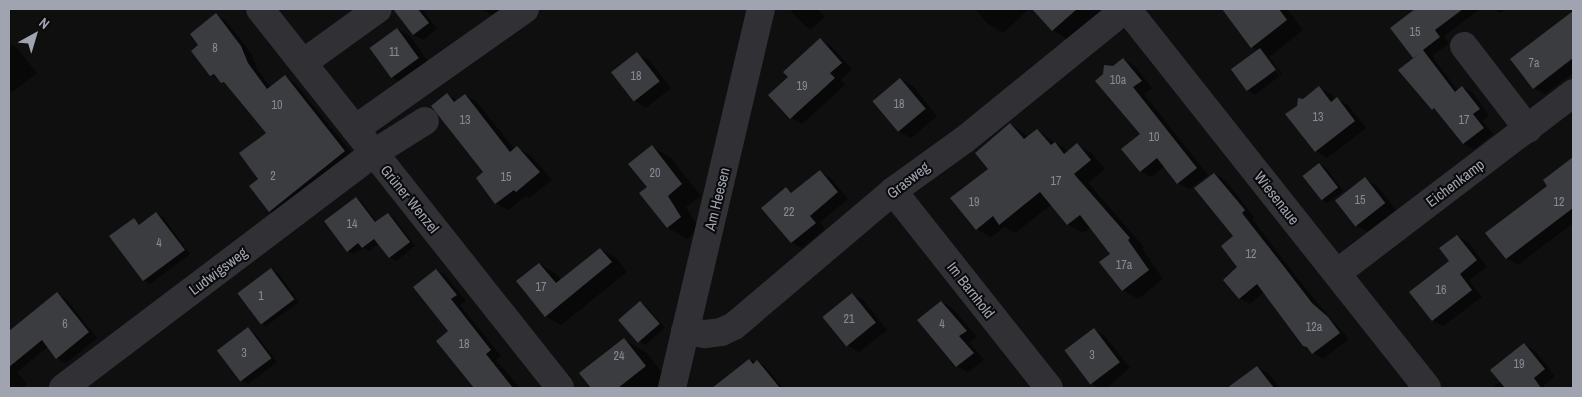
<!DOCTYPE html>
<meta charset="utf-8">
<style>
body{margin:0}
#map{position:relative;width:1582px;height:397px;overflow:hidden;background:#0f0f10;font-family:"Archivo Narrow",sans-serif}
div>[style]{position:absolute}
.shadow>*{inset:0;background:#0007}
.building>*{inset:0;background:#3b3c40;transform-origin:0 0}
.minor>*{height:28px;margin:-14px;padding:0 14px;transform-origin:14px;border-radius:14px;background:#303035}
span{translate:-50% -50%;white-space:nowrap;text-align:center;line-height:1.15;-webkit-text-stroke:4px #0a0a0b;paint-order:stroke}
.number-label{font-size:12px;color:#878a95}
.number-label span{-webkit-text-stroke-width:0}
.street-label{font-size:15px;color:#a0a4b1}
.frame{position:absolute;inset:0;border:10px solid #a0a4b1;pointer-events:none}
.north{position:absolute;left:10px;top:10px;width:50px;height:50px;-webkit-text-stroke:4px #0a0a0b;paint-order:stroke;rotate:39deg;font-size:14px;font-weight:700;line-height:20px;text-align:center;color:#a0a4b1}
.north::after{content:'';display:block;margin:auto;width:18px;height:22px;background:#a0a4b1;clip-path:polygon(50% 0,100% 100%,50% 72%,0 100%)}
</style>
<div id="map">
<div class="shadow">
<i style="clip-path:polygon(394px 9px,422px 9px,437px 29px,423px 40px,413px 35px)"></i>
<i style="clip-path:polygon(482px 9px,508px 9px,496px 18px)"></i>
<i style="clip-path:polygon(794px 9px,817px 9px,825px 17px,810px 30px,791px 12px)"></i>
<i style="clip-path:polygon(975px 9px,1029px 9px,1003px 33px,987px 23px)"></i>
<i style="clip-path:polygon(1034px 9px,1102px 9px,1103px 10px,1069px 40px,1053px 30px)"></i>
<i style="clip-path:polygon(evenodd,1224px 9px,1287px 9px,1303px 30px,1269px 57px,1282px 74px,1255px 95px,1249px 91px,1259px 50px,1252px 47px,1224px 9px,1261px 52px,1266px 55px,1281px 75px,1279px 76px,1261px 52px)"></i>
<i style="clip-path:polygon(1418px 9px,1480px 9px,1444px 36px,1449px 43px,1432px 56px,1458px 91px,1462px 87px,1473px 93px,1489px 115px,1482px 121px,1493px 134px,1474px 149px,1464px 144px,1439px 112px,1433px 109px,1416px 57px,1392px 28px)"></i>
<i style="clip-path:polygon(1492px 9px,1506px 9px,1500px 13px)"></i>
<i style="clip-path:polygon(1573px 12px,1573px 73px,1545px 94px,1534px 88px,1512px 59px)"></i>
<i style="clip-path:polygon(216px 15px,226px 21px,251px 53px,258px 70px,271px 88px,285px 77px,295px 83px,355px 157px,280px 217px,270px 211px,250px 187px,259px 179px,267px 133px,230px 87px,211px 75px,200px 45px)"></i>
<i style="clip-path:polygon(397px 29px,410px 36px,431px 66px,405px 85px,393px 78px)"></i>
<i style="clip-path:polygon(820px 40px,831px 46px,852px 69px,841px 80px,845px 85px,802px 124px,791px 118px,790px 77px)"></i>
<i style="clip-path:polygon(9px 43px,17px 48px,37px 73px,12px 92px,9px 90px)"></i>
<i style="clip-path:polygon(637px 54px,649px 60px,671px 88px,646px 108px,635px 101px)"></i>
<i style="clip-path:polygon(1123px 59px,1135px 66px,1152px 88px,1144px 94px,1208px 175px,1190px 189px,1178px 183px,1165px 166px,1152px 177px,1140px 171px,1142px 134px,1114px 67px)"></i>
<i style="clip-path:polygon(901px 79px,913px 86px,937px 116px,911px 138px,898px 131px)"></i>
<i style="clip-path:polygon(1319px 88px,1331px 94px,1335px 100px,1337px 99px,1348px 105px,1366px 128px,1327px 158px,1316px 151px,1298px 106px)"></i>
<i style="clip-path:polygon(447px 95px,458px 101px,465px 95px,477px 102px,515px 150px,517px 148px,530px 155px,552px 180px,529px 198px,526px 196px,508px 210px,496px 203px,485px 173px)"></i>
<i style="clip-path:polygon(1010px 124px,1029px 137px,1037px 130px,1068px 151px,1077px 145px,1092px 153px,1105px 169px,1088px 183px,1144px 247px,1142px 249px,1163px 279px,1138px 299px,1123px 290px,1112px 254px,1091px 227px,1083px 233px,1068px 224px,1052px 204px,1015px 233px,1005px 227px,991px 237px,976px 229px,990px 169px)"></i>
<i style="clip-path:polygon(652px 147px,671px 158px,701px 196px,686px 207px,699px 228px,687px 239px,667px 227px,648px 187px)"></i>
<i style="clip-path:polygon(1573px 157px,1573px 223px,1518px 265px,1506px 258px,1549px 186px,1544px 180px)"></i>
<i style="clip-path:polygon(1319px 164px,1326px 168px,1343px 191px,1327px 203px,1321px 199px,1303px 176px)"></i>
<i style="clip-path:polygon(820px 171px,830px 177px,848px 199px,820px 222px,825px 229px,802px 248px,791px 242px,786px 188px,794px 193px)"></i>
<i style="clip-path:polygon(1215px 174px,1225px 180px,1254px 217px,1252px 219px,1292px 271px,1323px 310px,1349px 339px,1323px 359px,1304px 345px,1264px 292px,1250px 304px,1239px 298px,1239px 267px,1234px 236px)"></i>
<i style="clip-path:polygon(1365px 179px,1377px 186px,1396px 210px,1368px 232px,1355px 225px)"></i>
<i style="clip-path:polygon(356px 198px,362px 202px,377px 222px,388px 214px,394px 218px,415px 246px,396px 261px,389px 257px,379px 244px,369px 251px,363px 248px,354px 254px,348px 251px)"></i>
<i style="clip-path:polygon(157px 214px,163px 217px,190px 254px,150px 284px,144px 280px,134px 219px,141px 225px)"></i>
<i style="clip-path:polygon(1457px 236px,1468px 242px,1487px 267px,1469px 280px,1482px 297px,1443px 326px,1432px 320px)"></i>
<i style="clip-path:polygon(600px 249px,616px 258px,627px 272px,561px 325px,545px 316px,539px 264px,555px 273px,561px 280px)"></i>
<i style="clip-path:polygon(271px 269px,278px 273px,299px 302px,266px 326px,260px 322px)"></i>
<i style="clip-path:polygon(436px 270px,446px 276px,466px 301px,460px 305px,501px 356px,496px 360px,520px 388px,476px 388px,438px 341px,450px 331px)"></i>
<i style="clip-path:polygon(57px 294px,66px 299px,97px 338px,66px 363px,57px 358px,48px 347px,17px 372px,27px 384px,22px 388px,9px 388px,9px 334px)"></i>
<i style="clip-path:polygon(852px 294px,864px 301px,887px 330px,859px 352px,847px 345px,824px 317px)"></i>
<i style="clip-path:polygon(941px 302px,952px 308px,977px 337px,969px 342px,984px 360px,968px 372px,957px 366px,918px 320px)"></i>
<i style="clip-path:polygon(640px 303px,646px 306px,665px 328px,645px 345px,639px 341px,620px 320px)"></i>
<i style="clip-path:polygon(248px 328px,254px 332px,277px 362px,248px 384px,242px 380px)"></i>
<i style="clip-path:polygon(1094px 330px,1105px 336px,1130px 368px,1106px 388px,1100px 388px,1092px 384px)"></i>
<i style="clip-path:polygon(624px 340px,647px 353px,667px 380px,657px 388px,593px 388px,581px 373px)"></i>
<i style="clip-path:polygon(1525px 344px,1535px 351px,1555px 376px,1544px 385px,1545px 388px,1492px 388px,1501px 381px)"></i>
<i style="clip-path:polygon(749px 360px,764px 365px,783px 388px,728px 388px)"></i>
<i style="clip-path:polygon(1257px 367px,1269px 374px,1280px 388px,1234px 388px,1232px 386px)"></i>
</div>
<div class="building">
<i style="clip-path:polygon(393px 9px,418px 9px,429px 23px,413px 35px)"></i>
<i style="clip-path:polygon(1032px 9px,1077px 9px,1052px 31px)"></i>
<i style="clip-path:polygon(1222px 9px,1279px 9px,1287px 20px,1251px 48px)"></i>
<i style="clip-path:polygon(1415px 9px,1463px 9px,1435px 30px,1440px 37px,1423px 50px,1455px 92px,1462px 86px,1480px 109px,1473px 114px,1484px 128px,1463px 144px,1434px 108px,1432px 110px,1398px 70px,1420px 53px,1413px 58px,1390px 28px)"></i>
<i style="clip-path:polygon(1573px 11px,1573px 58px,1533px 89px,1510px 59px)"></i>
<i style="clip-path:polygon(216px 13px,241px 46px,248px 63px,267px 89px,285px 75px,345px 151px,269px 212px,249px 186px,258px 179px,239px 153px,266px 133px,224px 82px,221px 83px,214px 74px,210px 76px,191px 51px,198px 45px,190px 34px)"></i>
<i style="left:397px;top:28px;width:37px;height:34px;rotate:54deg"></i>
<i style="clip-path:polygon(820px 38px,842px 63px,830px 73px,835px 78px,790px 119px,768px 95px,788px 77px,783px 72px)"></i>
<i style="left:1260px;top:48px;width:27px;height:36px;rotate:54deg"></i>
<i style="left:637px;top:52px;width:37px;height:33px;rotate:52deg"></i>
<i style="clip-path:polygon(1123px 58px,1142px 81px,1133px 87px,1197px 168px,1177px 184px,1157px 158px,1140px 172px,1121px 149px,1140px 134px,1095px 81px,1103px 74px,1104px 65px,1113px 66px)"></i>
<i style="left:900px;top:78px;width:40px;height:36px;rotate:50deg"></i>
<i style="clip-path:polygon(1319px 86px,1331px 102px,1337px 97px,1355px 121px,1315px 152px,1285px 114px,1297px 106px,1298px 98px,1303px 99px)"></i>
<i style="clip-path:polygon(447px 93px,454px 102px,465px 94px,510px 152px,517px 146px,540px 172px,516px 192px,514px 190px,495px 204px,476px 178px,483px 172px,431px 106px)"></i>
<i style="clip-path:polygon(1010px 123px,1024px 139px,1037px 129px,1051px 145px,1055px 142px,1064px 154px,1077px 143px,1091px 160px,1074px 174px,1130px 238px,1128px 240px,1149px 270px,1122px 291px,1099px 262px,1110px 254px,1080px 215px,1067px 225px,1040px 192px,999px 225px,993px 216px,976px 230px,950px 198px,988px 169px,975px 153px)"></i>
<i style="clip-path:polygon(652px 145px,682px 184px,668px 196px,681px 217px,667px 228px,639px 193px,647px 187px,628px 164px)"></i>
<i style="clip-path:polygon(1573px 157px,1573px 208px,1506px 259px,1485px 233px,1547px 186px,1543px 180px)"></i>
<i style="left:1319px;top:163px;width:31px;height:21px;rotate:52deg"></i>
<i style="clip-path:polygon(820px 170px,838px 192px,810px 216px,816px 223px,791px 243px,761px 208px,786px 187px,791px 193px)"></i>
<i style="clip-path:polygon(1214px 173px,1245px 210px,1242px 213px,1282px 264px,1312px 303px,1328px 317px,1340px 333px,1312px 354px,1307px 347px,1303px 346px,1257px 284px,1239px 299px,1223px 280px,1237px 267px,1221px 246px,1233px 236px,1194px 188px)"></i>
<i style="left:1365px;top:177px;width:33px;height:38px;rotate:52deg"></i>
<i style="clip-path:polygon(356px 197px,375px 222px,388px 213px,410px 242px,389px 258px,374px 239px,362px 248px,358px 243px,347px 252px,324px 221px)"></i>
<i style="clip-path:polygon(156px 212px,185px 250px,143px 281px,109px 236px,134px 218px,139px 225px)"></i>
<i style="clip-path:polygon(1457px 235px,1477px 260px,1460px 274px,1472px 290px,1432px 321px,1409px 292px,1449px 261px,1439px 248px)"></i>
<i style="clip-path:polygon(600px 248px,612px 262px,545px 317px,516px 281px,539px 263px,556px 283px)"></i>
<i style="left:271px;top:268px;width:39px;height:42px;rotate:53deg"></i>
<i style="clip-path:polygon(436px 269px,457px 295px,451px 299px,491px 350px,486px 354px,513px 388px,474px 388px,436px 341px,448px 331px,413px 287px)"></i>
<i style="clip-path:polygon(57px 292px,89px 332px,56px 359px,42px 340px,9px 367px,9px 331px)"></i>
<i style="left:852px;top:293px;width:38px;height:38px;rotate:51deg"></i>
<i style="left:640px;top:301px;width:30px;height:29px;rotate:49deg"></i>
<i style="clip-path:polygon(941px 301px,967px 331px,959px 336px,974px 353px,956px 367px,917px 320px)"></i>
<i style="left:248px;top:327px;width:39px;height:39px;rotate:53deg"></i>
<i style="left:1094px;top:328px;width:43px;height:37px;rotate:53deg"></i>
<i style="clip-path:polygon(624px 338px,646px 366px,618px 388px,591px 388px,579px 373px)"></i>
<i style="clip-path:polygon(1524px 343px,1545px 369px,1534px 378px,1541px 388px,1505px 388px,1490px 370px)"></i>
<i style="clip-path:polygon(749px 359px,753px 364px,757px 360px,780px 388px,712px 388px)"></i>
<i style="clip-path:polygon(1257px 366px,1274px 388px,1227px 388px)"></i>
</div>
<div class="minor">
<i style="left:260px;top:9px;width:483px;rotate:51.6deg"></i>
<i style="left:1127px;top:9px;width:483px;rotate:51.6deg"></i>
<i style="left:1464px;top:46px;width:105px;rotate:52.4deg"></i>
<i style="left:303px;top:63px;width:92px;rotate:-35.8deg"></i>
<i style="left:355px;top:129px;width:208px;rotate:-35.2deg"></i>
<i style="left:893px;top:191px;width:251px;rotate:51.6deg"></i>
<i style="left:1337px;top:273px;width:297px;rotate:-37.3deg"></i>
<i style="left:685px;top:331px;width:20px;rotate:9deg"></i>
<i style="left:705px;top:334px;width:16px;rotate:-7deg"></i>
<i style="left:721px;top:332px;width:14px;rotate:-25deg"></i>
<i style="left:734px;top:326px;width:209px;rotate:-40.3deg"></i>
<i style="left:893px;top:191px;width:87px;rotate:-35.7deg"></i>
<i style="left:964px;top:140px;width:208px;rotate:-39.1deg"></i>
<i style="left:63px;top:388px;width:390px;rotate:-37.1deg"></i>
<i style="left:374px;top:153px;width:60px;rotate:-32.1deg"></i>
<i style="left:672px;top:388px;width:389px;rotate:-76.8deg"></i>
</div>
<div class="number-label">
<span style="left:1415px;top:33px">15</span>
<span style="left:215px;top:49px">8</span>
<span style="left:394px;top:53px">11</span>
<span style="left:1534px;top:64px">7a</span>
<span style="left:636px;top:77px">18</span>
<span style="left:1118px;top:81px">10a</span>
<span style="left:802px;top:87px">19</span>
<span style="left:899px;top:105px">18</span>
<span style="left:277px;top:106px">10</span>
<span style="left:1318px;top:118px">13</span>
<span style="left:465px;top:121px">13</span>
<span style="left:1464px;top:121px">17</span>
<span style="left:1154px;top:138px">10</span>
<span style="left:655px;top:174px">20</span>
<span style="left:273px;top:177px">2</span>
<span style="left:506px;top:178px">15</span>
<span style="left:1056px;top:182px">17</span>
<span style="left:1360px;top:201px">15</span>
<span style="left:974px;top:203px">19</span>
<span style="left:1559px;top:203px">12</span>
<span style="left:789px;top:213px">22</span>
<span style="left:352px;top:225px">14</span>
<span style="left:159px;top:244px">4</span>
<span style="left:1251px;top:255px">12</span>
<span style="left:1124px;top:266px">17a</span>
<span style="left:541px;top:288px">17</span>
<span style="left:1441px;top:291px">16</span>
<span style="left:261px;top:297px">1</span>
<span style="left:849px;top:320px">21</span>
<span style="left:65px;top:325px">6</span>
<span style="left:942px;top:325px">4</span>
<span style="left:1314px;top:328px">12a</span>
<span style="left:464px;top:345px">18</span>
<span style="left:244px;top:354px">3</span>
<span style="left:1092px;top:356px">3</span>
<span style="left:619px;top:357px">24</span>
<span style="left:1519px;top:365px">19</span>
</div>
<div class="street-label">
<span style="left:908px;top:180px;rotate:-38deg">Grasweg</span>
<span style="left:1455px;top:183px;rotate:-37deg">Eichenkamp</span>
<span style="left:1277px;top:198px;rotate:52deg">Wiesenaue</span>
<span style="left:410px;top:199px;rotate:51deg">Grüner Wenzel</span>
<span style="left:717px;top:199px;rotate:-76deg">Am Heesen</span>
<span style="left:218px;top:271px;rotate:-37deg">Ludwigsweg</span>
<span style="left:971px;top:290px;rotate:52deg">Im Barnhold</span>
</div>
<div class="frame"></div>
<div class="north">N</div>
</div>
